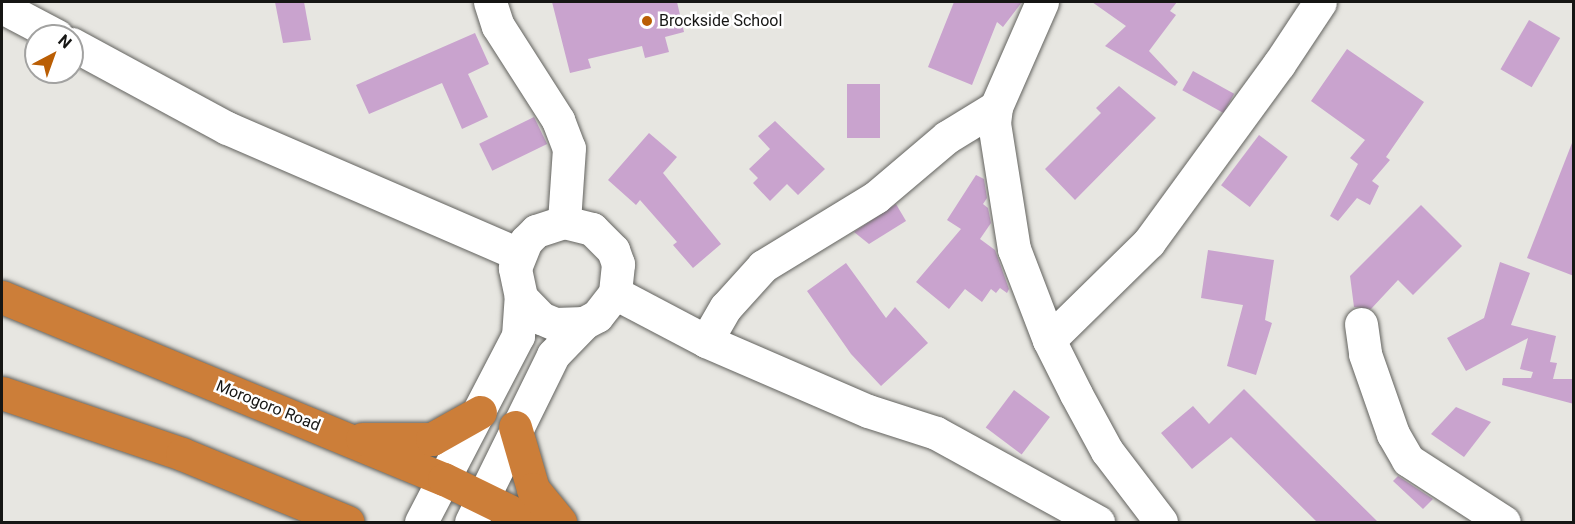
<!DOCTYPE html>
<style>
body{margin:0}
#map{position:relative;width:1575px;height:524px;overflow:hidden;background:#e7e6e1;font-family:Roboto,sans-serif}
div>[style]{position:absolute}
.building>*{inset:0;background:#c9a3ce;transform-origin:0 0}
.roads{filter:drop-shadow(0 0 2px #63635f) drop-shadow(0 0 2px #63635f)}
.minor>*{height:33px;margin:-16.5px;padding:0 16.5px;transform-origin:16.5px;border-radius:16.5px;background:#fff}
.highway>*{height:33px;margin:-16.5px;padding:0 16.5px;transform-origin:16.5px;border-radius:16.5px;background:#cc7e39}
.dots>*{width:16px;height:16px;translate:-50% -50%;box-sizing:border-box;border:3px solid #fff;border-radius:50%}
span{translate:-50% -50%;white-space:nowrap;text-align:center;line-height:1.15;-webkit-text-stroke:5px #fff;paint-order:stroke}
.poi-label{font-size:16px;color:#161614}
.left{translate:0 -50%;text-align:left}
.street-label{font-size:16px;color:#161614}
.frame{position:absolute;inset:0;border:3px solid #161614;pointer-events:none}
.north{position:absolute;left:24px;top:24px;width:60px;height:60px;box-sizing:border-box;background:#fff;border:2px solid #a2a2a1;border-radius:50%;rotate:41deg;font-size:16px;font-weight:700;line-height:24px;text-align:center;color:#161614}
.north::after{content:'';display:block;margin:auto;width:21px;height:27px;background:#ba5e04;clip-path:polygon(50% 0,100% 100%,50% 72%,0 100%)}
</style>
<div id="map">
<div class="building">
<i style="clip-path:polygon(275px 2px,304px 2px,311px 40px,283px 43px)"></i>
<i style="clip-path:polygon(552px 2px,677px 2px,684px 32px,665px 37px,669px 52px,645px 58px,642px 46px,588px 59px,591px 68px,570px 73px)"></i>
<i style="clip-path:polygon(954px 2px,1022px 2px,1003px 27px,997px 22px,972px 85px,928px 67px)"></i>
<i style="clip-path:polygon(1092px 2px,1177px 2px,1170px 11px,1176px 15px,1149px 51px,1178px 82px,1175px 86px,1105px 46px,1126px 26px)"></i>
<i style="left:1529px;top:20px;width:36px;height:57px;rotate:30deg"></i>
<i style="clip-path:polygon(475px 33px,489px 64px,468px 74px,488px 117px,462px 129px,442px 83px,369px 114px,356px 85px)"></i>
<i style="clip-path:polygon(1347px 49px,1424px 102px,1386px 157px,1390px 160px,1372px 181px,1379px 186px,1370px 205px,1357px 198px,1338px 221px,1330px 216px,1358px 164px,1350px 158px,1365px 140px,1311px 101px)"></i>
<i style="left:1193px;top:71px;width:47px;height:22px;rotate:29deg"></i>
<i style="left:847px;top:84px;width:33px;height:54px"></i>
<i style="clip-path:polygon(1119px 86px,1156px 118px,1075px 200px,1045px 169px,1101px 113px,1096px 108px)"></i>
<i style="left:534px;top:117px;width:30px;height:61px;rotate:64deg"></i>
<i style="clip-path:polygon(775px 121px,825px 169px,798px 195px,787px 184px,770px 201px,753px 183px,758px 178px,749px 169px,770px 149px,758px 136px)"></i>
<i style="clip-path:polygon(649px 133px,677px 157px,663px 173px,721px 244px,693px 268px,673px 245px,677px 242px,640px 200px,636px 205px,608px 180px)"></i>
<i style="left:1259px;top:135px;width:36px;height:63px;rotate:37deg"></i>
<i style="clip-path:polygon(1572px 143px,1574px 143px,1574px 276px,1527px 258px)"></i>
<i style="clip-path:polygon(976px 175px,984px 179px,987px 198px,983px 204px,988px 208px,991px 223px,980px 239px,995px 250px,1009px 289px,1007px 293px,1000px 288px,996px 293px,991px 289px,982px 302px,965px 289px,949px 309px,916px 282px,961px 229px,947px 220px)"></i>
<i style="clip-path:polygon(896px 204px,906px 221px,869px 244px,854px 232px)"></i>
<i style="clip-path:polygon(1421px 205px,1462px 246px,1413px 295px,1398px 280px,1371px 309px,1354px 307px,1350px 276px)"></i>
<i style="clip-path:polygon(1208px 250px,1274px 260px,1265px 320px,1272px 323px,1256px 375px,1227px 366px,1243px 305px,1201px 298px)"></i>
<i style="clip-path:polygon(1500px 262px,1530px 273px,1511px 325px,1556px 336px,1550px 362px,1557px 363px,1553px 379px,1574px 379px,1574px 404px,1502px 385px,1503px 378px,1531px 378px,1533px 372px,1520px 369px,1528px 338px,1466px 371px,1447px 338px,1484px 318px)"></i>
<i style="clip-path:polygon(846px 263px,886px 318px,895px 307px,928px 343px,881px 386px,851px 354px,807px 291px)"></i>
<i style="clip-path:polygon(1244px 389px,1302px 447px,1378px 522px,1317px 522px,1231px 437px,1192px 469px,1161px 433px,1193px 406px,1209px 424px)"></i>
<i style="left:1014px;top:390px;width:45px;height:47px;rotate:37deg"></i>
<i style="clip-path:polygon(1456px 407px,1491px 422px,1464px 457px,1431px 434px)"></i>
<i style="clip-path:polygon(1398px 476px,1433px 499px,1423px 509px,1393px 481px)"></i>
</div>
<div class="roads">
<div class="minor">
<i style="left:490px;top:2px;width:25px;rotate:72deg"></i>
<i style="left:498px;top:26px;width:112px;rotate:57.4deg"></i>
<i style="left:558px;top:120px;width:30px;rotate:69deg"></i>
<i style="left:569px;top:148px;width:74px;rotate:93.9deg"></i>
<i style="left:1042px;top:2px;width:115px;rotate:113.7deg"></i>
<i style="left:996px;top:107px;width:16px;rotate:97deg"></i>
<i style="left:994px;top:123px;width:128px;rotate:81deg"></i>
<i style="left:1014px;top:249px;width:97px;rotate:69deg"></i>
<i style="left:1049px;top:340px;width:60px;rotate:63.4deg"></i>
<i style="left:1076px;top:394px;width:65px;rotate:61.5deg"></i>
<i style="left:1107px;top:451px;width:89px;rotate:52.7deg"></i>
<i style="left:2px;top:7px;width:62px;rotate:27.8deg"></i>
<i style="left:72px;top:44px;width:176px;rotate:28.5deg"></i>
<i style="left:227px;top:128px;width:317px;rotate:23.4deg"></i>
<i style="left:615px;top:293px;width:103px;rotate:27.8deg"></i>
<i style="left:706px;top:341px;width:176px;rotate:23.4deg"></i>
<i style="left:868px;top:411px;width:71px;rotate:17.9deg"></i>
<i style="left:936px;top:433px;width:185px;rotate:28.8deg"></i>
<i style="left:1361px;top:324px;width:30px;rotate:82deg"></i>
<i style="left:1365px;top:354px;width:85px;rotate:70.7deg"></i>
<i style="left:1393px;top:434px;width:30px;rotate:60deg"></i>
<i style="left:1408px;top:460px;width:114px;rotate:32.9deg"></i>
<i style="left:1049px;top:340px;width:140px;rotate:-44.4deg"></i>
<i style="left:1149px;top:242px;width:220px;rotate:-53.9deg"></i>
<i style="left:1279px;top:64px;width:74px;rotate:-56.5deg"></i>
<i style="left:706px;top:341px;width:39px;rotate:-60deg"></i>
<i style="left:726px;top:307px;width:55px;rotate:-47.9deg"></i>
<i style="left:763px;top:266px;width:132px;rotate:-31.4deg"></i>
<i style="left:876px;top:197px;width:93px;rotate:-40.2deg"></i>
<i style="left:947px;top:137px;width:57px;rotate:-31.5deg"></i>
<i style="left:421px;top:522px;width:210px;rotate:-62.5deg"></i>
<i style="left:518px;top:336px;width:39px;rotate:-86deg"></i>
<i style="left:521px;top:297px;width:30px;rotate:-102deg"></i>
<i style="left:515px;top:268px;width:29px;rotate:-68deg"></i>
<i style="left:526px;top:241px;width:14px;rotate:-45deg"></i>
<i style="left:536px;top:231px;width:29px;rotate:-18deg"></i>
<i style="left:564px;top:222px;width:29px;rotate:14deg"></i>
<i style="left:592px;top:229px;width:30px;rotate:45deg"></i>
<i style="left:613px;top:250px;width:15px;rotate:70deg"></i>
<i style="left:618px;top:264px;width:29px;rotate:96deg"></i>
<i style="left:615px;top:293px;width:29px;rotate:128deg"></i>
<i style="left:597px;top:316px;width:15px;rotate:152deg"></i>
<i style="left:584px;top:323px;width:29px;rotate:178deg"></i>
<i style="left:555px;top:324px;width:15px;rotate:-157deg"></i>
<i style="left:541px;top:318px;width:29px;rotate:-134deg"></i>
<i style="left:471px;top:522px;width:186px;rotate:-63.8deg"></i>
<i style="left:553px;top:355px;width:45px;rotate:-45.9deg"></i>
</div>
<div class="highway">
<i style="left:2px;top:297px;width:478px;rotate:22.4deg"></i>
<i style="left:444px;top:479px;width:98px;rotate:26deg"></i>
<i style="left:2px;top:393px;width:190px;rotate:18.7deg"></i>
<i style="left:182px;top:454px;width:179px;rotate:22.3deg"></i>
<i style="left:515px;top:427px;width:65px;rotate:73.8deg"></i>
<i style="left:533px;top:489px;width:43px;rotate:50.7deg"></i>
<i style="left:362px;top:439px;width:70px"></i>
<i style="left:432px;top:439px;width:55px;rotate:-29.4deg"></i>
</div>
</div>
<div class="dots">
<i style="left:647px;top:21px;background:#ba5e04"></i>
</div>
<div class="poi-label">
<span class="left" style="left:659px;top:21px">Brockside School</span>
</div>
<div class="street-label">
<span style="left:268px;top:406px;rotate:22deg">Morogoro Road</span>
</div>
<div class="frame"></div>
<div class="north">N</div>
</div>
